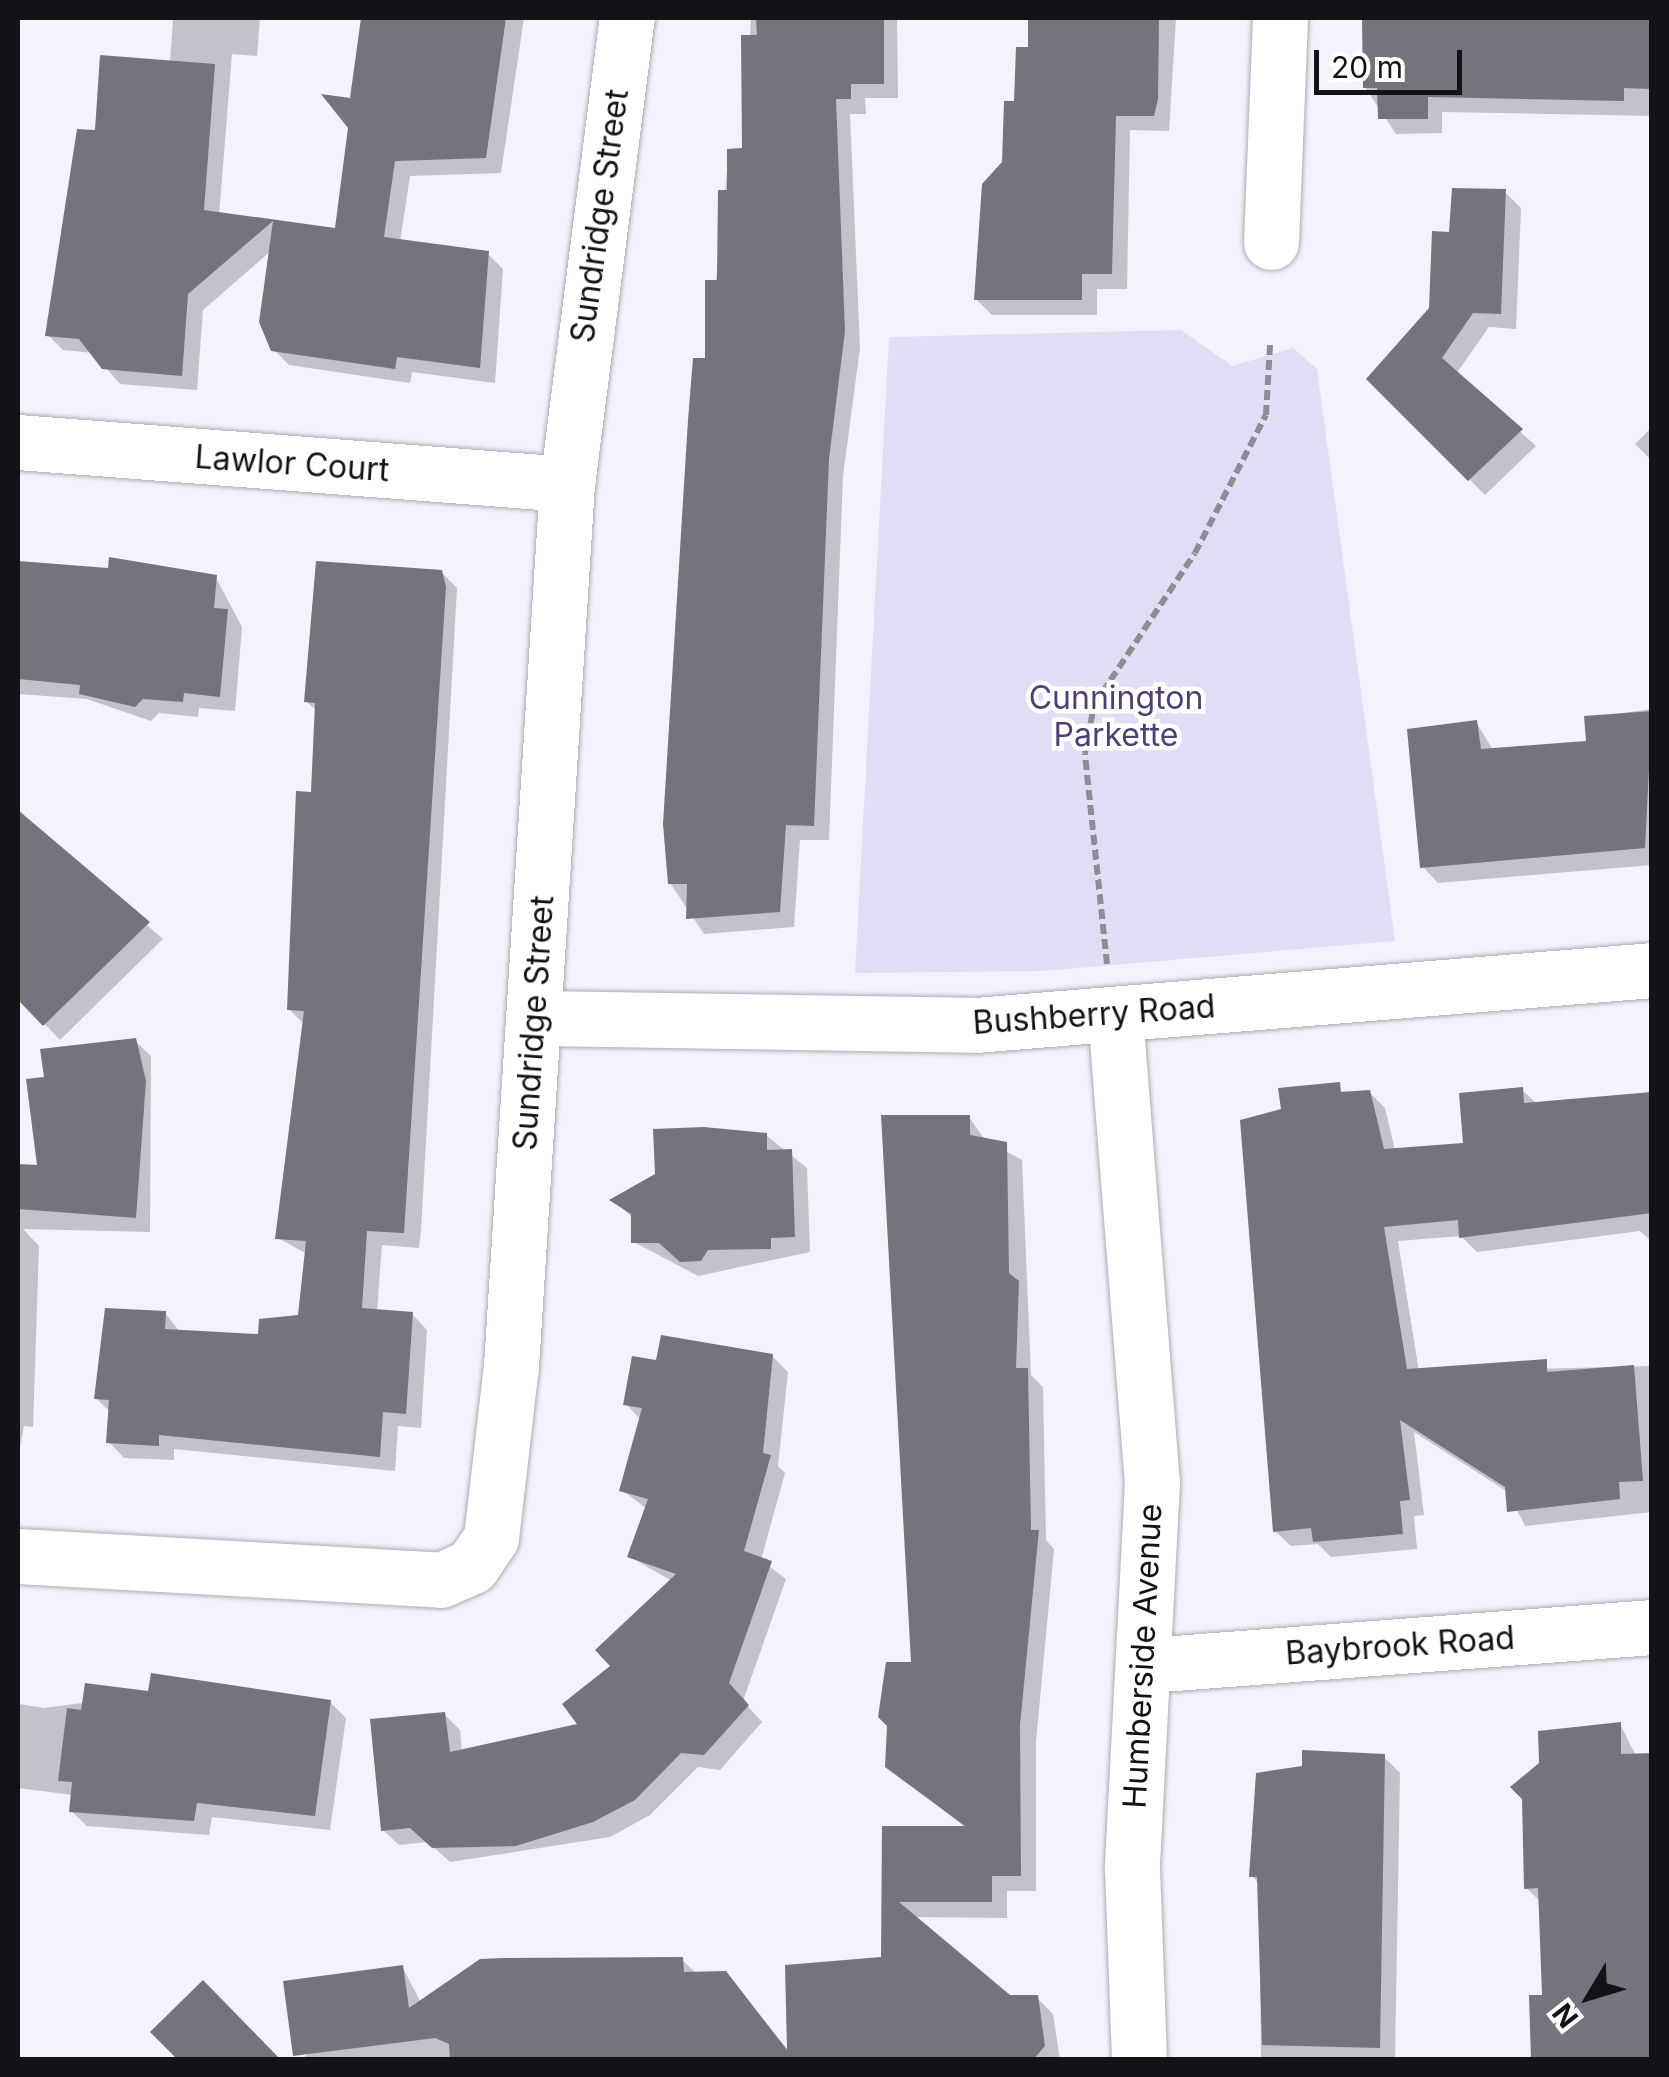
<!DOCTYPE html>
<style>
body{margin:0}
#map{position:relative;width:1669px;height:2077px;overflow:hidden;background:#f4f2fd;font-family:Inter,sans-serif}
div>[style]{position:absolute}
.green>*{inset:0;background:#e3dcf5}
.shadow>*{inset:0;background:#0003}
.building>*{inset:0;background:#76737d}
.path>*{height:6px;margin-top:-3px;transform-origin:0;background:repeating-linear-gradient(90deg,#8e8c94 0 10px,transparent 0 15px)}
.roads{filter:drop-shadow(0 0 2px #adaab5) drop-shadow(0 0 2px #adaab5)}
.street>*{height:55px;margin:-27.5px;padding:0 27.5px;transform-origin:27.5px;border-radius:27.5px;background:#fff}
span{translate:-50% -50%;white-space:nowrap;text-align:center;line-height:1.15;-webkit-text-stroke:9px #fff;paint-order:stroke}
.street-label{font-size:32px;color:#131216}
.park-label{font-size:32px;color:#503f73}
.frame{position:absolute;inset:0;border:20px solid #131216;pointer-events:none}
.north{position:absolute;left:1539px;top:1947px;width:100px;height:100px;-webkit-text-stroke:8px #fff;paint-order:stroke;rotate:232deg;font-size:28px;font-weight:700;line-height:40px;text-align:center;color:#131216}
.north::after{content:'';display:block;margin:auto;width:35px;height:45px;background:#131216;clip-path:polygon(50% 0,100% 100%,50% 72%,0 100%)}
.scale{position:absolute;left:1314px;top:50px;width:148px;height:45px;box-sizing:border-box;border:5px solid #131216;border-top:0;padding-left:12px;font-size:30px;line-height:35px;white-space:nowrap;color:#131216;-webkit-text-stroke:8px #fff;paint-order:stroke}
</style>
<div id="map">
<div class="green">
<i style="clip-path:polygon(1181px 330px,1232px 366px,1293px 348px,1317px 369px,1395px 941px,1042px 971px,855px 973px,889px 337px)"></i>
</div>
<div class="shadow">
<i style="clip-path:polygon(173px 18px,260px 18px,257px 56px,232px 54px,219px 215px,337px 230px,370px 18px,524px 18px,501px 173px,410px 176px,400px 242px,488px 254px,503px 269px,495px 383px,412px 372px,410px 383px,289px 365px,273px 349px,272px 250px,203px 310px,197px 390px,120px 384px,93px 353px,63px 350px,48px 335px,79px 131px,97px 133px,170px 63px)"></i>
<i style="clip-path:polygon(751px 18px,897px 18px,898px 98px,865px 98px,866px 114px,850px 114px,860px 348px,843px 476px,829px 840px,800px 840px,794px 927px,704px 934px,670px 883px,708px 361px,729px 151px,744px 151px)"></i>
<i style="clip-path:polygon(1034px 18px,1176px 18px,1169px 131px,1130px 130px,1127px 289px,1097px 289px,1097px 315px,992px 315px,976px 299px)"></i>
<i style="clip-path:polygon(1364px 18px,1652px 18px,1652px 116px,1442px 112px,1442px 133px,1396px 134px,1365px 87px)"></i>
<i style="clip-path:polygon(1505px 192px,1521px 208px,1516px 329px,1489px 327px,1456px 374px,1536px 446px,1485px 495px,1370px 379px,1432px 309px)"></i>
<i style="clip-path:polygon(1652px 427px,1652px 461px,1635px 444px)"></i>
<i style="clip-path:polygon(18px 563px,216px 578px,242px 627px,235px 711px,199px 708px,198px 717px,159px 713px,151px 721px,87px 699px,18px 694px)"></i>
<i style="clip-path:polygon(441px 572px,457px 588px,421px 1231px,419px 1248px,382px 1245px,377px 1312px,412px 1314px,427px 1330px,421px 1428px,398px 1426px,395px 1471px,174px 1449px,174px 1460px,124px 1458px,109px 1442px,111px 1413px,96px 1398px,165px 1313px,180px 1332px,260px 1337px,300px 1317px,307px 1254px,278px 1238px,304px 1024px,289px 1009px,314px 794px,318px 712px,306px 701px)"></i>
<i style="clip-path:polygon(1652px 709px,1652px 865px,1438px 883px,1423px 867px,1476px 722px,1493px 750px,1589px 744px,1587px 718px)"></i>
<i style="clip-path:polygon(18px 814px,163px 939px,60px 1040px,18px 996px)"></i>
<i style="clip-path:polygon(135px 1041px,151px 1056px,150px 1232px,23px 1229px,39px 1246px,33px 1427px,24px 1426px,18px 1459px,18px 1166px,40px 1168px,46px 1079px)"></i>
<i style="clip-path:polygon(1652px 1085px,1652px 1242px,1640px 1231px,1477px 1252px,1461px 1236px,1398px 1241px,1419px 1372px,1652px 1366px,1652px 1512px,1525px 1526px,1508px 1492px,1414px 1432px,1424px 1515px,1414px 1516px,1417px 1549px,1331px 1557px,1318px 1544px,1291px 1546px,1275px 1531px,1281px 1090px,1369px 1092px,1385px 1108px,1395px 1150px,1466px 1145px,1522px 1090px,1537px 1104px,1647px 1095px)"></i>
<i style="clip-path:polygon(969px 1117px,985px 1140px,1022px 1160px,1031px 1375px,1043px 1387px,1046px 1540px,1054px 1549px,1036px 1742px,1036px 1891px,1007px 1891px,1007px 1918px,913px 1917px,1009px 1998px,1037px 1998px,1053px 2014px,1060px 2060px,301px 2060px,403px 1968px,421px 2003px,682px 1960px,697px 1974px,725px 1974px,790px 2052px,883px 1959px,884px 1829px,966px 1828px,888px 1766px,914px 1665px)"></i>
<i style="clip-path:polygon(766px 1135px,807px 1168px,810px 1252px,698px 1276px,634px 1242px,634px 1219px,613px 1200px)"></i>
<i style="clip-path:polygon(772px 1356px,788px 1372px,778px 1466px,785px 1473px,761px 1560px,786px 1579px,743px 1701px,762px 1722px,720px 1770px,698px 1767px,650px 1815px,610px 1837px,450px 1862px,428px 1842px,399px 1845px,383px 1830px,445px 1715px,460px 1730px,462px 1752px,581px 1726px,672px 1581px,630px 1557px,647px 1509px,622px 1490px,641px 1420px,626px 1404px,658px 1363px)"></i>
<i style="clip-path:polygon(18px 1672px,19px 1704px,44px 1708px,150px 1694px,330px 1702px,346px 1718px,330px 1830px,212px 1817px,209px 1835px,87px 1826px,71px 1811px,73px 1795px,18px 1788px)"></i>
<i style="clip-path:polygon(1620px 1724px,1636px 1756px,1541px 1902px,1526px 1888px)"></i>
<i style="clip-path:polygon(1384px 1757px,1400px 1773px,1395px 2060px,1261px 2060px,1259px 1884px,1252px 1876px)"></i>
</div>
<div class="building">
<i style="clip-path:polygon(361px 18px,506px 18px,486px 158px,395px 161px,384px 237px,489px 251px,480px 368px,397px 357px,395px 369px,271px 351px,259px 322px,273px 221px,188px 294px,182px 376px,102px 369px,79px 339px,45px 336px,77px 129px,95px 130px,100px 55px,215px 64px,204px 210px,335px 228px,348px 128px,321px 94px,350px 98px)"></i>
<i style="clip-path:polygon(756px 18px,884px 18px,884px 84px,851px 84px,851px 99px,836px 99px,845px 331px,829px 459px,814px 826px,786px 825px,780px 912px,686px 919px,687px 884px,668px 884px,663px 824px,688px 420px,693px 358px,705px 358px,705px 280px,717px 280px,718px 190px,727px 190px,727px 149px,742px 148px,741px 35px,757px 35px)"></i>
<i style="clip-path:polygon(1028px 18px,1159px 18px,1158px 99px,1154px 116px,1116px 116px,1112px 274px,1082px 274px,1082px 300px,974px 300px,982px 184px,1002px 162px,1004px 101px,1014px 101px,1016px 47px,1028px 47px)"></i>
<i style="clip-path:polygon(1362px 18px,1652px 18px,1652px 89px,1624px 88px,1624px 101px,1428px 97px,1428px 119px,1378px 119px,1377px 88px,1363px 88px)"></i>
<i style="clip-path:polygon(1452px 188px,1506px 189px,1501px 314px,1473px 313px,1442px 358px,1523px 429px,1468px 481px,1366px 379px,1429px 308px,1432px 231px,1449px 232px)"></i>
<i style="clip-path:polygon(109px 557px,217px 575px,214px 608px,228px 609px,220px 697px,184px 693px,183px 702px,143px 699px,135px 707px,79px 694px,80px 685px,18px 679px,18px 561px,108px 568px)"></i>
<i style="clip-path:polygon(316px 561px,442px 570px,446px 587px,404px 1233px,367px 1231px,362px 1308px,413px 1312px,406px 1414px,383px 1412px,380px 1457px,159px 1435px,159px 1446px,106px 1443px,109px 1400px,94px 1399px,105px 1308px,166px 1311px,165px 1329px,258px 1334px,259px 1319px,298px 1315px,306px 1241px,275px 1239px,304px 1011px,287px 1010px,296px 791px,311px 792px,315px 703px,304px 702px)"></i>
<i style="clip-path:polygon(1652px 711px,1645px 848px,1420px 868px,1407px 729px,1477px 720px,1481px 749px,1586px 741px,1584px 716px)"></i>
<i style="clip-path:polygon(18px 810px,150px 922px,43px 1026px,18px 1000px)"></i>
<i style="clip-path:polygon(136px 1038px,146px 1081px,136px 1218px,18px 1209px,18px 1164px,37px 1165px,26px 1079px,44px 1077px,40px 1049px)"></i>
<i style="clip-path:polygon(1340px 1082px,1341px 1092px,1370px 1090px,1384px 1149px,1463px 1143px,1459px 1093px,1523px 1087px,1524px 1103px,1652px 1092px,1652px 1213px,1459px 1238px,1458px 1220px,1384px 1227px,1407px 1369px,1547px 1359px,1547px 1372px,1634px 1365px,1643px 1481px,1619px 1482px,1620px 1499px,1507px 1512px,1505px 1487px,1400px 1420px,1410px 1500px,1400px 1501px,1403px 1534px,1313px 1542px,1311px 1528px,1273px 1532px,1240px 1120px,1281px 1109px,1278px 1088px)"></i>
<i style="clip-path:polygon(881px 1115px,970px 1115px,970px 1135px,1007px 1142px,1009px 1273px,1019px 1281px,1016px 1368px,1028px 1368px,1031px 1530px,1039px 1530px,1020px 1725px,1021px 1876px,992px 1876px,992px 1902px,899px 1902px,1010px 1995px,1038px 1995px,1045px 2046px,1033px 2060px,450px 2060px,449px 2044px,435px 2038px,293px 2056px,283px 1981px,403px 1965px,409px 2008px,480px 1959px,503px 1958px,683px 1957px,684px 1972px,726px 1971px,787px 2050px,785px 1965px,881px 1957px,882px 1826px,965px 1826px,885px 1767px,887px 1726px,878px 1717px,886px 1662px,911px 1662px)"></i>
<i style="clip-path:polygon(704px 1127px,767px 1133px,767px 1150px,792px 1149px,795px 1237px,771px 1238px,771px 1249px,708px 1250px,701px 1261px,680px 1262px,659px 1243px,631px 1243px,631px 1214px,609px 1200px,655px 1174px,653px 1129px)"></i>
<i style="clip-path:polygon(661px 1335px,773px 1354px,763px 1453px,771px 1455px,744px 1551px,772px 1561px,729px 1683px,749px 1705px,704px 1755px,681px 1753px,635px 1800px,593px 1822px,516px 1846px,432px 1848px,410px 1828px,381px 1831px,370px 1719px,445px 1712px,450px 1752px,577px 1724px,562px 1704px,610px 1666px,595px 1650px,676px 1574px,627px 1557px,648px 1499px,619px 1491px,642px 1408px,623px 1405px,632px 1356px,656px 1360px)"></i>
<i style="clip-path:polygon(151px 1673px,331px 1700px,315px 1816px,197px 1803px,194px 1821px,69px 1812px,72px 1782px,58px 1781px,67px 1708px,81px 1710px,85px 1683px,148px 1691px)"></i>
<i style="clip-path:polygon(1621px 1722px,1621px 1754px,1652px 1753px,1652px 2060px,1531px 2060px,1529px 1995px,1542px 1995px,1538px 1888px,1524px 1889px,1522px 1799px,1510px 1787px,1539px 1763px,1538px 1731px)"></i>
<i style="clip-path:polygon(1302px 1750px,1385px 1754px,1380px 2048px,1262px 2045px,1257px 1877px,1249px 1877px,1256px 1773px,1302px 1766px)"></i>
<i style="clip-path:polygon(203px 1980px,281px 2060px,178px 2060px,150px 2032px)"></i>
</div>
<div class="path">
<i style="left:1107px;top:964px;width:212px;rotate:-96deg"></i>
<i style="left:1085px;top:753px;width:49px;rotate:-79.4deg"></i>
<i style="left:1094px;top:705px;width:182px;rotate:-56.4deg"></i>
<i style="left:1195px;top:553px;width:155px;rotate:-62.8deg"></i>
<i style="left:1266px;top:415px;width:70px;rotate:-86.7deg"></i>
</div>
<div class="roads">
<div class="street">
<i style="left:1271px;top:242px;width:224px;rotate:-87.7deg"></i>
<i style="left:18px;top:442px;width:551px;rotate:4.37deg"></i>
<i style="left:1115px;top:1014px;width:469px;rotate:85.5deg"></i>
<i style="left:1152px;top:1482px;width:387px;rotate:93deg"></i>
<i style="left:1132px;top:1868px;width:192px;rotate:87.9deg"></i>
<i style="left:535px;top:1018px;width:440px;rotate:0.9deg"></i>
<i style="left:975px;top:1025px;width:679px;rotate:-4.64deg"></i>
<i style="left:18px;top:1556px;width:424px;rotate:3.2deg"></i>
<i style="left:441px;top:1580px;width:34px;rotate:-24deg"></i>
<i style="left:472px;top:1566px;width:34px;rotate:-56deg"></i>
<i style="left:491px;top:1538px;width:173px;rotate:-83.4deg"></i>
<i style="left:511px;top:1366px;width:884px;rotate:-86.37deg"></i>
<i style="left:567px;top:484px;width:470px;rotate:-82.7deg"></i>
<i style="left:1148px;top:1665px;width:505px;rotate:-4.31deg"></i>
</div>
</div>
<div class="street-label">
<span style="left:600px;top:216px;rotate:-82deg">Sundridge Street</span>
<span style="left:292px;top:464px;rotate:4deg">Lawlor Court</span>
<span style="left:1094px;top:1015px;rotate:-4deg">Bushberry Road</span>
<span style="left:534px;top:1023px;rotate:-86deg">Sundridge Street</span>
<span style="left:1400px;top:1646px;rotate:-4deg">Baybrook Road</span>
<span style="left:1143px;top:1656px;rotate:-87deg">Humberside Avenue</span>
</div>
<div class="park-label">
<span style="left:1116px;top:717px">Cunnington<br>Parkette</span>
</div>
<div class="frame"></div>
<div class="north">N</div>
<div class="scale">20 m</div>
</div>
